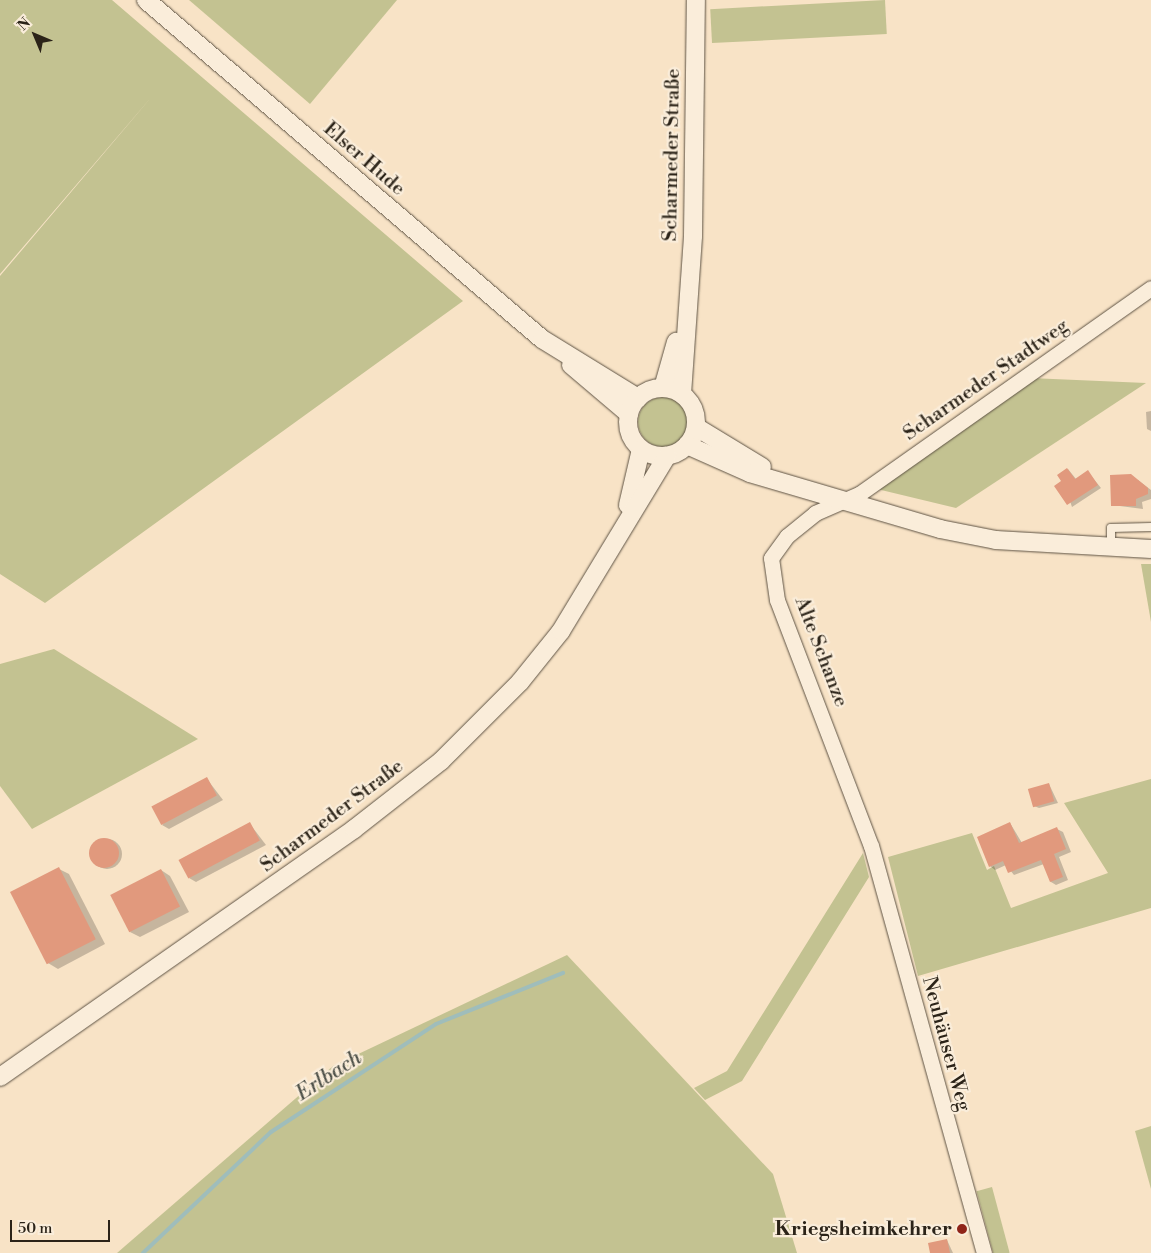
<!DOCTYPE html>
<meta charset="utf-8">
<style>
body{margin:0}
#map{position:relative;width:1151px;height:1253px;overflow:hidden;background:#f8e3c6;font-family:"Libre Bodoni",serif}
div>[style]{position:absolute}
.green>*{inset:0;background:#c3c291;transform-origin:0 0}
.round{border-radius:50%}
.shadow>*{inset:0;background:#0003}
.stream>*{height:4px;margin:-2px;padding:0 2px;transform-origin:2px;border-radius:2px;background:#9fbdbb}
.building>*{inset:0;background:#e1997d;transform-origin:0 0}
.roads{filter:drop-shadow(0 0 1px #5e5344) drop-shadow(0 0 1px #5e5344)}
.service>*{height:8px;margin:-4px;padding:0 4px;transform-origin:4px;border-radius:4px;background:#faedda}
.minor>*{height:15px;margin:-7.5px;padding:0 7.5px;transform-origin:7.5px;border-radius:7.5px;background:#faedda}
.tertiary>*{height:18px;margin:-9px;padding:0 9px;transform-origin:9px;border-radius:9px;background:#faedda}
.tertiary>.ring{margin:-9px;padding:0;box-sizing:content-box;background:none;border:18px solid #faedda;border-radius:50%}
.dots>*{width:14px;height:14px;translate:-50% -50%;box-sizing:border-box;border:2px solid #faedda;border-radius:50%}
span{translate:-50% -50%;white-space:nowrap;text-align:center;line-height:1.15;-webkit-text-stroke:4.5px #faedda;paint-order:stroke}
.street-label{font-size:20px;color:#2b2318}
.poi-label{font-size:20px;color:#2b2318;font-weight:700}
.right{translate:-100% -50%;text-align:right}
.water-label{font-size:21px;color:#4e5149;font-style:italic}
.north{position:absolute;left:10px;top:10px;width:50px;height:50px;-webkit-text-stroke:4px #faedda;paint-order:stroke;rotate:315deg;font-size:14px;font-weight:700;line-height:20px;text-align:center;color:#2b2318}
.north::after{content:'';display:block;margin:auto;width:18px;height:22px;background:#2b2318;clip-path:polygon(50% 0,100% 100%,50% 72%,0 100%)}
.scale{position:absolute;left:10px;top:1220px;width:100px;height:22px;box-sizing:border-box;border:2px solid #2b2318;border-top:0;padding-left:6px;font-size:15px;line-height:18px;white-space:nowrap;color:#2b2318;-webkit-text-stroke:4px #faedda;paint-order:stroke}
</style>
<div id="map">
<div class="green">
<i style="clip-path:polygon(0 0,112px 0,463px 301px,45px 603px,0 574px,0 276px,154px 94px,0 274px)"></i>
<i style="clip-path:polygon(189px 0,397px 0,310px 104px)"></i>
<i style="left:885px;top:0;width:34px;height:175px;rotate:87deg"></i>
<i style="clip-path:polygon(1030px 378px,1146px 383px,956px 508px,877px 489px)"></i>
<i class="round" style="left:638px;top:397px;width:50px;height:50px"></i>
<i style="clip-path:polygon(1141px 564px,1151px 564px,1151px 622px)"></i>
<i style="clip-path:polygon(54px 649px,198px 739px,32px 829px,0 786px,0 664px)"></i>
<i style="clip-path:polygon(1151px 779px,1151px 908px,918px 976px,888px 857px,972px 833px,987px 870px,994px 866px,1011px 908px,1108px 873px,1064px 803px)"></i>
<i style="clip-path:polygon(863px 853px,869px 877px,742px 1081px,705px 1100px,694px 1088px,727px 1071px)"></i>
<i style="clip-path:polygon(567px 955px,773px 1174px,797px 1253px,117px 1253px,333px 1066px)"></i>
<i style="clip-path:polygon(1151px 1126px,1151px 1189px,1135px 1131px)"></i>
<i style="left:992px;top:1187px;width:68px;height:16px;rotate:75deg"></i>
</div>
<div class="shadow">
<i style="clip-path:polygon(1151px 411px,1151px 431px,1147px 429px,1146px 412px)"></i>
<i style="clip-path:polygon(1068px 469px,1076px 479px,1088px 472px,1101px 488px,1072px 507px,1063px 481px)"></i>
<i style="clip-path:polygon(1138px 480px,1151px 490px,1151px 499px,1142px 502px,1143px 509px,1112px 505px)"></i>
<i style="clip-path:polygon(207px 779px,223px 800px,169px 829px,162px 825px)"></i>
<i style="clip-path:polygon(1049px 784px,1058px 803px,1039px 808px,1034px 806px)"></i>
<i style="clip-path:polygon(1010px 823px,1022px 843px,1057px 829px,1063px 832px,1071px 852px,1059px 857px,1068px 880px,1056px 885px,1051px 882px,1044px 864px,1014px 875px,1006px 865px,995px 870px,990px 866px)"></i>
<i style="clip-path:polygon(250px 824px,266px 845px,196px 882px,189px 878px)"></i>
<i class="round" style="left:92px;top:839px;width:30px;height:30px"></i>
<i style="clip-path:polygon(59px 869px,69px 874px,105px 944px,58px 969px,48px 963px,12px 893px)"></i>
<i style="clip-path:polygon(161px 870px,170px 876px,189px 912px,140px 937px,130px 932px)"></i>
<i style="clip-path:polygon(947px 1240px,953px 1253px,932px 1253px)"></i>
</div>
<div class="stream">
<i style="left:143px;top:1253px;width:176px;rotate:-43.4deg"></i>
<i style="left:271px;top:1132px;width:197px;rotate:-33.2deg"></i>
<i style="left:436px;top:1024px;width:137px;rotate:-21.9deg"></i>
</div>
<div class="building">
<i style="clip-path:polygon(1067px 468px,1075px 479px,1088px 470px,1098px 485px,1067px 505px,1054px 486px,1061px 481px,1057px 475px)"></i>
<i style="clip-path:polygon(1131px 474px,1148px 488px,1148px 494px,1136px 499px,1136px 506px,1111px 506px,1110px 475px)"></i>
<i style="left:207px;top:777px;width:21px;height:63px;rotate:62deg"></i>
<i style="left:1049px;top:783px;width:19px;height:22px;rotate:74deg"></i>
<i style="left:250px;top:822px;width:21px;height:81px;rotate:62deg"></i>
<i style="clip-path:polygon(1010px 822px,1019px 843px,1057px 827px,1066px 849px,1054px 854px,1063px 877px,1050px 882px,1041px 860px,1008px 873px,1003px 861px,989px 867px,977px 837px)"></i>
<i class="round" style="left:89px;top:838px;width:30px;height:30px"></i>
<i style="left:59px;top:867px;width:81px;height:55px;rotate:63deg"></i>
<i style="left:161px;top:869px;width:42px;height:57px;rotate:63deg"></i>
<i style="clip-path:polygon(947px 1239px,950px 1253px,930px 1253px,928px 1243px)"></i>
</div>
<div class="roads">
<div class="service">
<i style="left:1111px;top:547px;width:19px;rotate:-90deg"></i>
<i style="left:1111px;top:528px;width:40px;rotate:-1.4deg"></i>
</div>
<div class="minor">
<i style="left:984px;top:1253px;width:422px;rotate:-105.5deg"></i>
<i style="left:871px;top:846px;width:263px;rotate:-110.9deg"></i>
<i style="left:777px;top:600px;width:42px;rotate:-98.1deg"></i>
<i style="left:771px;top:558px;width:27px;rotate:-54deg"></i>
<i style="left:787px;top:536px;width:36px;rotate:-39deg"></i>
<i style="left:815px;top:513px;width:48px;rotate:-23.4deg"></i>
<i style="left:859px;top:494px;width:357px;rotate:-35.2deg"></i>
</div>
<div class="tertiary">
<i style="left:146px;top:0;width:521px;rotate:40.57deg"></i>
<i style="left:542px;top:339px;width:113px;rotate:31.6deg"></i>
<i style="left:571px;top:365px;width:76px;rotate:40.2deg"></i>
<i class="ring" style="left:628px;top:388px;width:50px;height:50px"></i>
<i style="left:663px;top:388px;width:48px;rotate:-74.2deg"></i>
<i style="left:682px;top:394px;width:158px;rotate:-86deg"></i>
<i style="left:693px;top:236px;width:236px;rotate:-89.3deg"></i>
<i style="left:696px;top:427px;width:77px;rotate:31.2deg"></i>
<i style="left:687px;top:445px;width:69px;rotate:24deg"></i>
<i style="left:750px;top:473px;width:198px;rotate:16.4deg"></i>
<i style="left:940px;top:529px;width:57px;rotate:11.1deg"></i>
<i style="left:996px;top:540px;width:155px;rotate:3.3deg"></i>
<i style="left:628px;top:505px;width:57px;rotate:-76.9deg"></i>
<i style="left:0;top:1077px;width:432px;rotate:-35deg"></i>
<i style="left:354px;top:829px;width:110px;rotate:-38deg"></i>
<i style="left:441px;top:761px;width:112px;rotate:-45deg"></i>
<i style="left:520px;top:682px;width:65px;rotate:-51.2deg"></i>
<i style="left:561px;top:631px;width:205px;rotate:-58.8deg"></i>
</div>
</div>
<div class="dots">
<i style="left:962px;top:1229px;background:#8f2418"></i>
</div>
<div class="street-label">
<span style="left:672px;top:155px;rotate:-89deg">Scharmeder Straße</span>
<span style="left:364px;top:159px;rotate:41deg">Elser Hude</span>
<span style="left:986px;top:380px;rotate:-35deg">Scharmeder Stadtweg</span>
<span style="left:821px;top:652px;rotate:69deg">Alte Schanze</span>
<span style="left:332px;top:816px;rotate:-37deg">Scharmeder Straße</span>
<span style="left:946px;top:1044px;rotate:75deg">Neuhäuser Weg</span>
</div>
<div class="poi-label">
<span class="right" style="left:952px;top:1229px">Kriegsheimkehrer</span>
</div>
<div class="water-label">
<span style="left:329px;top:1076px;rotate:-33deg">Erlbach</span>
</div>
<div class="north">N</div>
<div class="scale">50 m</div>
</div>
